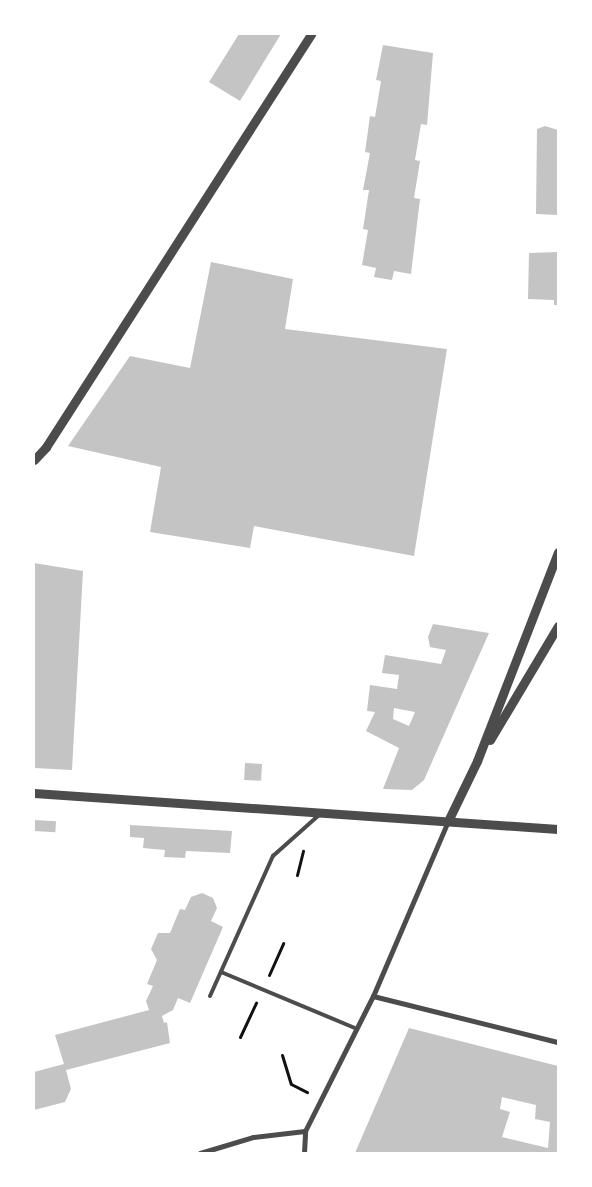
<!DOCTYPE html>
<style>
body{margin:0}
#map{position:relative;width:592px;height:1187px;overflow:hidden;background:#fff;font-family:"Fira Sans Condensed",sans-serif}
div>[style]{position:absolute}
.building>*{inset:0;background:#c4c4c4;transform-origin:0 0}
.path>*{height:3px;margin:-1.5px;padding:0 1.5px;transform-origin:1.5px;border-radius:1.5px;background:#111}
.service>*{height:4px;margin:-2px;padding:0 2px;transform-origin:2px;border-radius:2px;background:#4c4c4c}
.minor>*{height:5px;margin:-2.5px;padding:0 2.5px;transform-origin:2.5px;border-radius:2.5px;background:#4c4c4c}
.tertiary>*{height:9px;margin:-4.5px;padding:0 4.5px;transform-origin:4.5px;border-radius:4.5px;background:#4c4c4c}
span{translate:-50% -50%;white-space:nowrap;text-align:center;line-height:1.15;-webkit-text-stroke:4px #fff;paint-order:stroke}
.frame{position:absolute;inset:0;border:35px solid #fff;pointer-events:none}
</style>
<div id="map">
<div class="building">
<i style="clip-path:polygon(239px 34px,281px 34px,240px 101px,209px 82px)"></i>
<i style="clip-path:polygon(383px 45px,433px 53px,427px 125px,421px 124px,415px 160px,420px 161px,414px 198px,420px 199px,411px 274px,394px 271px,392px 280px,374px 277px,376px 268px,362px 265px,368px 230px,363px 229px,369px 190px,363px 190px,370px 153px,365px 152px,370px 116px,375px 117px,381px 81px,376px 80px)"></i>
<i style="clip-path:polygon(545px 126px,558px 130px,558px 215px,536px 214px,537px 129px)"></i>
<i style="clip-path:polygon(558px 252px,558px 305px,554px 305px,554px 300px,528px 299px,529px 253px)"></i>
<i style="clip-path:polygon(211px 262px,293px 279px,285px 329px,447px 349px,414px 556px,254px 526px,250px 548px,150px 532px,161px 467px,68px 446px,130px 356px,190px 368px)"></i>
<i style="clip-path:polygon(34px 563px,83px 571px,72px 770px,34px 768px)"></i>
<i style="clip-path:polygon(evenodd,433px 624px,489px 633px,424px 780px,412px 790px,383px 789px,399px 748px,366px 731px,375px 712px,367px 711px,370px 685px,397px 689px,399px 675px,382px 673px,385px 655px,441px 664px,446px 650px,430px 647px,428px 637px,433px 624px,394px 708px,415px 712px,409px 726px,393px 719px,394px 708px)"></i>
<i style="left:245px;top:763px;width:17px;height:17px;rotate:3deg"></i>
<i style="left:34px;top:820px;width:22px;height:11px;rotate:3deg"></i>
<i style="clip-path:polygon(130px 825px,232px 831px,230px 853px,186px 851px,185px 858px,164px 857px,165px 850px,143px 848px,144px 838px,130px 837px)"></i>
<i style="clip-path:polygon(202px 893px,213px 898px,217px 908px,211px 921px,223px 927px,190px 1003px,178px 998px,173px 1010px,162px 1016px,164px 1023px,167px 1022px,170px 1043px,66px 1070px,71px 1089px,65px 1102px,34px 1110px,34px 1072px,64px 1064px,55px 1035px,149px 1010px,146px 1001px,153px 986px,147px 984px,157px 960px,151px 949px,158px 933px,170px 933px,180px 909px,185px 910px,191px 897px)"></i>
<i style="clip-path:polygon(evenodd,409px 1028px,558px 1066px,558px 1153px,355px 1153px,409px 1028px,502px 1097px,536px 1105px,535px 1119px,550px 1122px,548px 1148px,502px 1137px,510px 1112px,500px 1109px,502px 1097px)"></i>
</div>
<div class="path">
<i style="left:297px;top:875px;width:25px;rotate:-76deg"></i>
<i style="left:269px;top:975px;width:35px;rotate:-66deg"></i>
<i style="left:240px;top:1037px;width:38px;rotate:-65deg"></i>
<i style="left:282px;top:1055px;width:30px;rotate:73deg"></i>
<i style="left:291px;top:1084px;width:18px;rotate:27deg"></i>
</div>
<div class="service">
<i style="left:221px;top:972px;width:147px;rotate:22.7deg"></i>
<i style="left:210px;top:996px;width:154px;rotate:-65.8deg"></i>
<i style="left:273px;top:856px;width:62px;rotate:-41.7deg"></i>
</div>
<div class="minor">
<i style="left:373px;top:996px;width:191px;rotate:14deg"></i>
<i style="left:200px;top:1153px;width:55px;rotate:-16.8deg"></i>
<i style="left:253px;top:1137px;width:52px;rotate:-6.6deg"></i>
<i style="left:304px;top:1153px;width:22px;rotate:-87deg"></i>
<i style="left:305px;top:1131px;width:151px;rotate:-63.3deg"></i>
<i style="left:373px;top:996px;width:190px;rotate:-66.8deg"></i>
</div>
<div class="tertiary">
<i style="left:34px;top:460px;width:18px;rotate:-47deg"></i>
<i style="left:46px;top:447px;width:491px;rotate:-57.3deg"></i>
<i style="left:490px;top:740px;width:133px;rotate:-59.2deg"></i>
<i style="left:34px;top:793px;width:525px;rotate:3.93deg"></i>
<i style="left:448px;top:821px;width:67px;rotate:-64.2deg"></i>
<i style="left:477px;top:761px;width:224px;rotate:-68.8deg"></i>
</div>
<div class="frame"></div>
</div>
